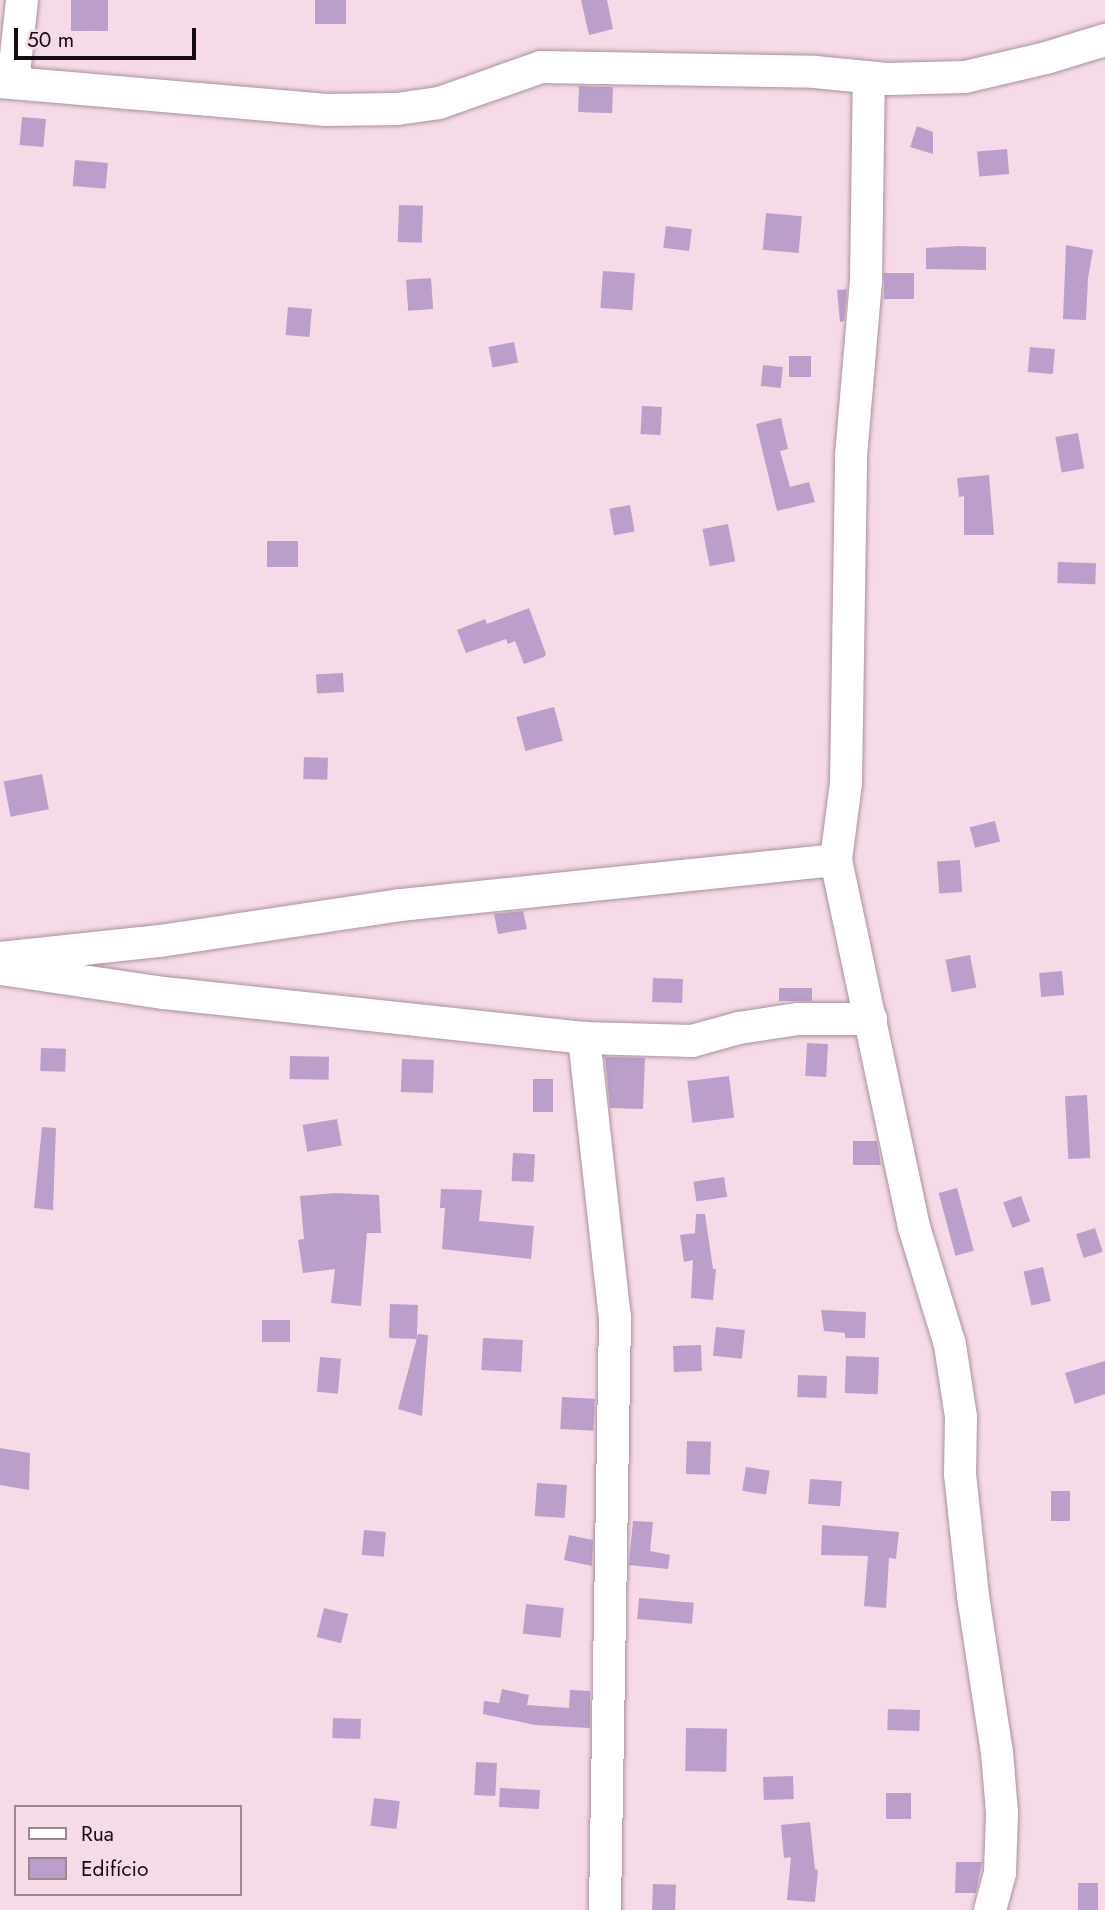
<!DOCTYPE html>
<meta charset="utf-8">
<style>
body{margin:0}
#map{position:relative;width:1105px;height:1910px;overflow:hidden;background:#f6dae8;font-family:Jost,sans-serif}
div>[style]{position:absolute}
.building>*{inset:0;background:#ba9fca;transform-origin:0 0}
.roads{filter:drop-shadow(0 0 2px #aa919e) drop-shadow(0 0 2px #aa919e)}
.minor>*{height:32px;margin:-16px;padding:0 16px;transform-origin:16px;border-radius:16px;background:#fff}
span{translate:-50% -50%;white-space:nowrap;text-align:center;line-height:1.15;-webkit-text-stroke:5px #f6dae8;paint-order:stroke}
.legend{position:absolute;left:14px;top:1805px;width:228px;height:91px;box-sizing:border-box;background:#f6dae8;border:2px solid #9b8791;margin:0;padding:9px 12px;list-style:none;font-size:21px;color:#130b0f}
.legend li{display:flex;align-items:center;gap:14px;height:35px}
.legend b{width:35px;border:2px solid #9b8791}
.scale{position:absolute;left:14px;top:28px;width:182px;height:32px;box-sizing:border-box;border:4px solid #130b0f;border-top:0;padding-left:9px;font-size:21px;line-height:24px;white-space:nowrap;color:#130b0f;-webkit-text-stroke:5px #f6dae8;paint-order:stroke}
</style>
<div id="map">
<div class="building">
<i style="left:71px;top:0;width:37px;height:31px"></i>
<i style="left:315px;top:0;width:31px;height:24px"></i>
<i style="clip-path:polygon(581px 0,607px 0,613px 29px,589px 35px)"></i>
<i style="left:579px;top:86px;width:34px;height:26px;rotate:2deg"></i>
<i style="left:22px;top:117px;width:24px;height:28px;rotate:5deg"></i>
<i style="clip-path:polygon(917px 126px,933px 132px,933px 154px,910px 147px)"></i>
<i style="left:1007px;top:149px;width:25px;height:30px;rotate:85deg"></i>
<i style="left:75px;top:160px;width:33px;height:26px;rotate:5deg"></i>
<i style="left:399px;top:205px;width:24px;height:37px;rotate:2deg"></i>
<i style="left:766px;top:213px;width:36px;height:37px;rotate:5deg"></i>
<i style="left:666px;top:226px;width:26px;height:22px;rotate:7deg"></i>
<i style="clip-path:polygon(1066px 245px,1093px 250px,1088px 278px,1086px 320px,1063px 319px)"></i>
<i style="clip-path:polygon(959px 246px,986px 247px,986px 270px,926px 269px,926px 248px)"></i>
<i style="left:603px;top:271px;width:32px;height:37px;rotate:4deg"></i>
<i style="left:884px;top:273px;width:30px;height:26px"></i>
<i style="left:431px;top:278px;width:31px;height:25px;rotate:86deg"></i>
<i style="clip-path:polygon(847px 289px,844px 321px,840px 322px,837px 290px)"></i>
<i style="left:288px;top:307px;width:24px;height:28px;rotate:5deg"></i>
<i style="left:514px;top:342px;width:21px;height:26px;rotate:79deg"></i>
<i style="left:1030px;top:347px;width:25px;height:25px;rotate:5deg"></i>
<i style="left:789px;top:356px;width:22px;height:21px"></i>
<i style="left:763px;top:365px;width:20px;height:21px;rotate:6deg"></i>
<i style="left:642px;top:406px;width:20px;height:28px;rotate:3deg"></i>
<i style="clip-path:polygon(781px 418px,788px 449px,780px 451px,790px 487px,809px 482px,815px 502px,777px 511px,756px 424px)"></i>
<i style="left:1078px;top:433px;width:36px;height:23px;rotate:80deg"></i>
<i style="clip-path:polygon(989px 475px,994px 535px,964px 535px,964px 496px,959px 497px,957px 478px)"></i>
<i style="left:630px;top:505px;width:27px;height:21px;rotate:80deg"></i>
<i style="left:728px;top:524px;width:38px;height:26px;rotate:79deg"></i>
<i style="left:298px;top:541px;width:26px;height:31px;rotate:90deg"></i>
<i style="left:1058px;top:562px;width:38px;height:21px;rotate:2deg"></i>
<i style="clip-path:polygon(529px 608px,546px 654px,544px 657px,524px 664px,515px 641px,508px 644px,506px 639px,466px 653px,457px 630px,485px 619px,487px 624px)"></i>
<i style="left:343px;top:673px;width:19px;height:27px;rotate:87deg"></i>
<i style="left:554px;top:707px;width:35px;height:39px;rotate:75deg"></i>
<i style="left:304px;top:757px;width:24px;height:22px;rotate:2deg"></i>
<i style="left:42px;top:774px;width:36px;height:39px;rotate:79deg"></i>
<i style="left:995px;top:821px;width:21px;height:26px;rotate:76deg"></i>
<i style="left:960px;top:860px;width:32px;height:23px;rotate:86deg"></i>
<i style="clip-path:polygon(523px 911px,527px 929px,498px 934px,494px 914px)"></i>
<i style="left:970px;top:955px;width:33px;height:25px;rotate:79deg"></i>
<i style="left:1062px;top:971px;width:24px;height:23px;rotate:85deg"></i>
<i style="left:653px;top:978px;width:30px;height:24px;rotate:2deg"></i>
<i style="left:812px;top:988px;width:13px;height:33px;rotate:90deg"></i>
<i style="left:807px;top:1043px;width:21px;height:33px;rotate:3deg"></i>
<i style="left:41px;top:1048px;width:25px;height:23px;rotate:2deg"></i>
<i style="left:290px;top:1056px;width:39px;height:23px;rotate:1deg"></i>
<i style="clip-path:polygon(605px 1057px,645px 1058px,643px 1109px,610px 1108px)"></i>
<i style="left:402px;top:1059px;width:32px;height:33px;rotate:2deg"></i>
<i style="left:729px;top:1076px;width:42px;height:42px;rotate:83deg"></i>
<i style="left:533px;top:1079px;width:20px;height:33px"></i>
<i style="left:1087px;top:1095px;width:63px;height:22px;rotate:87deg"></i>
<i style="left:337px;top:1119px;width:27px;height:35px;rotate:80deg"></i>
<i style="clip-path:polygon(42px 1127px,56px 1128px,53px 1210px,34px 1208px)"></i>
<i style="clip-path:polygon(853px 1141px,877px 1141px,881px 1165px,853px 1165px)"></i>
<i style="left:513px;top:1153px;width:22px;height:28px;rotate:3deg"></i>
<i style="left:724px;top:1177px;width:20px;height:31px;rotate:81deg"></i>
<i style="left:957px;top:1188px;width:65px;height:19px;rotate:75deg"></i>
<i style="clip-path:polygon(441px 1189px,482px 1190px,479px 1221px,534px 1226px,531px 1259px,442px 1249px,445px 1208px,440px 1208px)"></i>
<i style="clip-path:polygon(335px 1193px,379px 1195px,381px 1233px,367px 1233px,361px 1306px,331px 1303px,335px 1269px,303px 1273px,298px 1240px,304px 1239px,300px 1196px)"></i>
<i style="left:1021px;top:1196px;width:27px;height:19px;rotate:70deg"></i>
<i style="clip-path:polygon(696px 1214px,705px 1214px,713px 1269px,716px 1269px,713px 1300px,691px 1298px,693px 1260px,684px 1262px,680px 1235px,695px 1233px)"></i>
<i style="left:1095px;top:1228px;width:25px;height:20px;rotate:72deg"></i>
<i style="left:1043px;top:1267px;width:35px;height:20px;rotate:77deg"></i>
<i style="left:390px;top:1304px;width:28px;height:34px;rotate:2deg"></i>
<i style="clip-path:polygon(821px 1310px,866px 1312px,865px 1338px,845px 1338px,845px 1333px,824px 1331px)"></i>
<i style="left:262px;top:1320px;width:28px;height:22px"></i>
<i style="left:716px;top:1327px;width:29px;height:29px;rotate:6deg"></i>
<i style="clip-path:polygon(418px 1334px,428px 1335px,422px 1416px,398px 1409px)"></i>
<i style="left:483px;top:1338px;width:40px;height:32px;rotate:3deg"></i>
<i style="left:701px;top:1345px;width:26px;height:28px;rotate:88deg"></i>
<i style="left:846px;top:1356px;width:33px;height:37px;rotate:2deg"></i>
<i style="left:320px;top:1357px;width:21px;height:35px;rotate:5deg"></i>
<i style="clip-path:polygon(1105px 1361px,1105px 1394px,1075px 1404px,1065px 1373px)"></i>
<i style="left:798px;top:1375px;width:29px;height:22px;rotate:2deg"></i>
<i style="left:562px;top:1397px;width:33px;height:32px;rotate:3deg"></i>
<i style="left:687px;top:1441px;width:24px;height:33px;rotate:2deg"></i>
<i style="clip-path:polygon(0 1448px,30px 1453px,29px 1490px,0 1485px)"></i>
<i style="left:746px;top:1467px;width:24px;height:24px;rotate:9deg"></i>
<i style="left:810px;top:1479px;width:32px;height:25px;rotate:4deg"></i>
<i style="left:537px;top:1483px;width:30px;height:33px;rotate:4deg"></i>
<i style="left:1051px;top:1491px;width:19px;height:30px"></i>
<i style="clip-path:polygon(633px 1521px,653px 1522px,650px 1551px,670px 1555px,668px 1569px,629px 1565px)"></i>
<i style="clip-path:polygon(822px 1525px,899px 1532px,896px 1559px,889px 1558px,886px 1608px,864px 1606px,868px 1556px,821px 1555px)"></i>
<i style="left:364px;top:1530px;width:22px;height:25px;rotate:5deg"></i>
<i style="clip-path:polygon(569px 1535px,593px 1540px,592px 1566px,564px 1560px)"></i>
<i style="left:639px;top:1598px;width:55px;height:21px;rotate:5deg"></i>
<i style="left:526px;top:1604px;width:38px;height:30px;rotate:6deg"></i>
<i style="left:324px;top:1608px;width:25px;height:30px;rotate:14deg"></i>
<i style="clip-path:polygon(502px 1689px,529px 1695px,527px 1705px,569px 1708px,570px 1690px,590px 1691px,590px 1728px,535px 1725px,483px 1714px,484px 1701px,499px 1703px)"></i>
<i style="left:888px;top:1709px;width:32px;height:21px;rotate:2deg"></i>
<i style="left:333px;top:1718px;width:28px;height:20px;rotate:2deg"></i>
<i style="left:686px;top:1728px;width:41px;height:43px;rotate:1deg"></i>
<i style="left:476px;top:1762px;width:21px;height:33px;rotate:3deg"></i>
<i style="left:793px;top:1776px;width:23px;height:30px;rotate:88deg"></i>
<i style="left:500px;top:1788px;width:40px;height:19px;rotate:3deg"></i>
<i style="left:886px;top:1793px;width:25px;height:26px"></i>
<i style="left:374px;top:1798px;width:26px;height:28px;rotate:7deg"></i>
<i style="clip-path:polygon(810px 1822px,815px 1869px,818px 1870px,815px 1902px,787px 1900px,791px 1857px,784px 1858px,781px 1825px)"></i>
<i style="clip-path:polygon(956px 1862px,982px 1862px,976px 1893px,955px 1893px)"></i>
<i style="left:1078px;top:1883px;width:20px;height:27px"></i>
<i style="left:653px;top:1884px;width:23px;height:26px;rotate:2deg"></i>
</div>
<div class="roads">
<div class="minor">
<i style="left:0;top:82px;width:328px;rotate:4.9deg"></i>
<i style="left:327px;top:110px;width:70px;rotate:-0.8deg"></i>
<i style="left:397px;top:109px;width:42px;rotate:-8.1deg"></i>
<i style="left:439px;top:103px;width:108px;rotate:-19.4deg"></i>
<i style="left:541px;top:67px;width:274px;rotate:1deg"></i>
<i style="left:815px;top:72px;width:72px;rotate:5.6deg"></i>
<i style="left:887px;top:79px;width:78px;rotate:-1.5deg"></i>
<i style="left:965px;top:77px;width:83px;rotate:-13.2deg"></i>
<i style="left:1046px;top:58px;width:62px;rotate:-17deg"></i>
<i style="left:13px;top:83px;width:83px;rotate:-83.8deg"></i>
<i style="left:836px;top:860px;width:375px;rotate:78deg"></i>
<i style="left:914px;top:1227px;width:123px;rotate:73deg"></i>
<i style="left:950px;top:1345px;width:73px;rotate:81.3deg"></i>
<i style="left:961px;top:1417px;width:57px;rotate:91deg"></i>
<i style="left:960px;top:1474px;width:123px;rotate:83.9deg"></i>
<i style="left:973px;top:1596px;width:158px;rotate:81.3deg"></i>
<i style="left:997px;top:1752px;width:61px;rotate:85.3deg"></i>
<i style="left:1002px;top:1813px;width:60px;rotate:91.9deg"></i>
<i style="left:1000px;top:1873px;width:38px;rotate:105deg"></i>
<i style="left:0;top:958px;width:161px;rotate:-6.1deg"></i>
<i style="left:160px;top:941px;width:244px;rotate:-8.5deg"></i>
<i style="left:401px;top:905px;width:437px;rotate:-5.9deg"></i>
<i style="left:836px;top:860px;width:78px;rotate:-82.6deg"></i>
<i style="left:846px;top:783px;width:327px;rotate:-89.1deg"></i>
<i style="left:851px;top:456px;width:176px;rotate:-85.1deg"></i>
<i style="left:866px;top:281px;width:203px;rotate:-89.2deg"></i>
<i style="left:1px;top:969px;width:165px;rotate:8.4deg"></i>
<i style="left:164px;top:993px;width:422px;rotate:6.1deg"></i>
<i style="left:584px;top:1038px;width:108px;rotate:1.6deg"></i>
<i style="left:692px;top:1041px;width:49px;rotate:-15.5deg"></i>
<i style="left:739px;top:1028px;width:60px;rotate:-8.7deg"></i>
<i style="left:798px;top:1019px;width:73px"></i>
<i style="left:584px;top:1038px;width:281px;rotate:83.7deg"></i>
<i style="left:615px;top:1317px;width:593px;rotate:90.97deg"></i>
</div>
</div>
<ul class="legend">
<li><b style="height:9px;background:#fff"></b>Rua</li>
<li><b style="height:19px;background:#ba9fca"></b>Edifício</li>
</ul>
<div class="scale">50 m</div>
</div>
